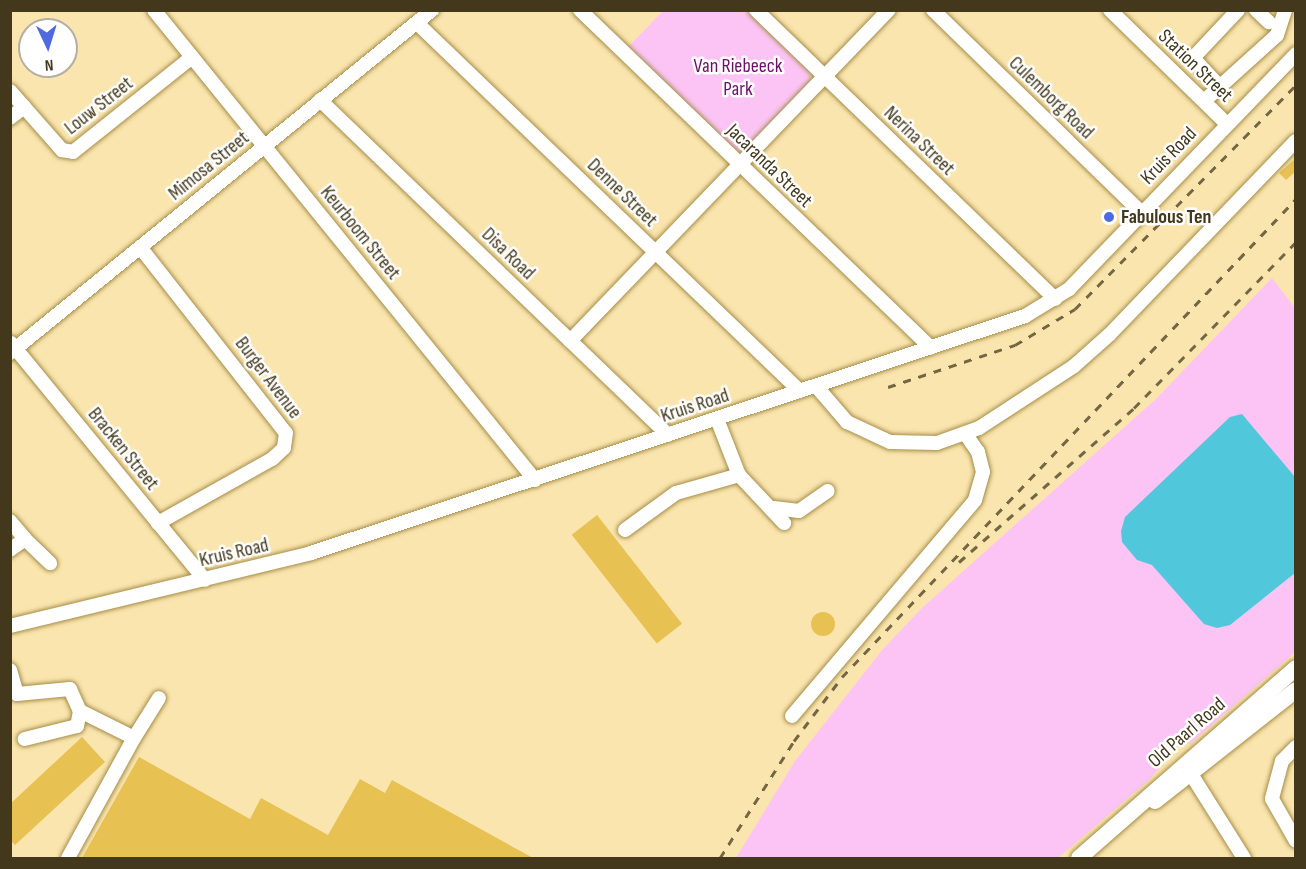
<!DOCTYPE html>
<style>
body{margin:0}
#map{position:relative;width:1306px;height:869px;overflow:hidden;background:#fae5ae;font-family:"Sofia Sans Condensed",sans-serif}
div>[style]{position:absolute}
.green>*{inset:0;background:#fbc4f5}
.water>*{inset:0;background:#50c7da}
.building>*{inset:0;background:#e7c152;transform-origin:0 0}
.round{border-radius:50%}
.roads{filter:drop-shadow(0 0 2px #a68d48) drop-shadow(0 0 2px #a68d48)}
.minor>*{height:14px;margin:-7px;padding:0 7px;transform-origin:7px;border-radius:7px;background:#fff}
.major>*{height:16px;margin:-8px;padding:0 8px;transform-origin:8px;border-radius:8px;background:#fff}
.rail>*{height:3px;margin-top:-1.5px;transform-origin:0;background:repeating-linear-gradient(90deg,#746642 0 8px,transparent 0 16px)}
.dots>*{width:16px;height:16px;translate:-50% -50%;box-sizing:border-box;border:3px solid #fff;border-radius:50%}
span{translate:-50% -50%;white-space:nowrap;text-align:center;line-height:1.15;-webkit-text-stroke:5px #fff;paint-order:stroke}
.park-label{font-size:20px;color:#700d6c}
.street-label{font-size:20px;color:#43381b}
.poi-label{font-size:20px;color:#43381b;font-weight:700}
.left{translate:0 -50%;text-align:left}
.frame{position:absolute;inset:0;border:12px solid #43381b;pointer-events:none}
.north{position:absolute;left:18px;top:18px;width:60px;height:60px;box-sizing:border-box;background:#fff;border:2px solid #b4afa4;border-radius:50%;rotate:176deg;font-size:16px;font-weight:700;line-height:24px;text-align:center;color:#43381b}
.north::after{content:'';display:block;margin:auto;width:21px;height:27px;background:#4e6ade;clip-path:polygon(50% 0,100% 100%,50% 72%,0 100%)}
</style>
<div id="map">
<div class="green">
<i style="clip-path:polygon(663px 11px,748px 11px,809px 70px,811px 81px,745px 150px,736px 150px,628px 47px)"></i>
<i style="clip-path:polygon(1272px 278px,1295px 308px,1295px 652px,1190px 744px,1180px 742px,1165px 753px,1165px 761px,1150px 779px,1058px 858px,736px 858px,795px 761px,883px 649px,922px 608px,1156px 399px)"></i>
</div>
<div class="water">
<i style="clip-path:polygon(1242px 414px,1295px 477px,1295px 573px,1230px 625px,1217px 628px,1204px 624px,1152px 565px,1137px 560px,1122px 542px,1121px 531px,1125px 517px,1230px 417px)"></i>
</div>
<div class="building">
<i style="clip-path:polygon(1296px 158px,1296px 171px,1286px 180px,1279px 173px)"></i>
<i style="left:597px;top:515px;width:138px;height:32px;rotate:52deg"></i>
<i class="round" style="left:811px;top:612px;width:24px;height:24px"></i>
<i style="clip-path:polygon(82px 737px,105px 762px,15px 845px,10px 840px,10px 804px)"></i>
<i style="clip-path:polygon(139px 757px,250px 819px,261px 798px,328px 835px,360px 779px,385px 793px,392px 780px,533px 858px,82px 858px)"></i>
</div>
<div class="roads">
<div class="minor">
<i style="left:154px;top:10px;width:605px;rotate:50.97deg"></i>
<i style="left:580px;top:10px;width:487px;rotate:43.9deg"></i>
<i style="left:756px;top:10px;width:416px;rotate:44deg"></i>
<i style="left:933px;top:10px;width:291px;rotate:44.2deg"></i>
<i style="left:1110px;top:10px;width:163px;rotate:44.3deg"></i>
<i style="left:1256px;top:10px;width:18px;rotate:43deg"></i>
<i style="left:417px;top:23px;width:531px;rotate:43.86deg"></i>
<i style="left:1222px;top:89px;width:42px;rotate:-133.1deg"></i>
<i style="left:1193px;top:58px;width:66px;rotate:-46.8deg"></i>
<i style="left:10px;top:91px;width:79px;rotate:48.6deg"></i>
<i style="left:62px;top:150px;width:11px;rotate:10deg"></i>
<i style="left:73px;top:152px;width:152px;rotate:-38.6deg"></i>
<i style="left:320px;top:100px;width:483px;rotate:43.9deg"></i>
<i style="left:1204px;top:101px;width:98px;rotate:-42.1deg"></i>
<i style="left:1277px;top:35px;width:26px;rotate:-72deg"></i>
<i style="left:10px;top:118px;width:18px;rotate:-38deg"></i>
<i style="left:140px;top:247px;width:236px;rotate:51.9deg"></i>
<i style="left:286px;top:433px;width:15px;rotate:98deg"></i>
<i style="left:284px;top:448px;width:16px;rotate:137deg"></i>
<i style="left:272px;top:459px;width:131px;rotate:150.7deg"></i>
<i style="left:570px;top:341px;width:460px;rotate:-46.1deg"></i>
<i style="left:11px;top:343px;width:306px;rotate:50.7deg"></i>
<i style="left:10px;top:353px;width:544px;rotate:-39.1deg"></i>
<i style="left:816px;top:386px;width:48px;rotate:49.3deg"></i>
<i style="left:847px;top:422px;width:47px;rotate:24.9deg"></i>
<i style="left:890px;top:442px;width:47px;rotate:1.2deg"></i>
<i style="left:937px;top:443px;width:45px;rotate:-19.7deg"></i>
<i style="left:979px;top:428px;width:113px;rotate:-33.1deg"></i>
<i style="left:1074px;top:366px;width:47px;rotate:-41.5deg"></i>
<i style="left:1109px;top:335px;width:269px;rotate:-46.1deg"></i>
<i style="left:717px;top:419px;width:60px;rotate:68.6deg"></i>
<i style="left:739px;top:475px;width:66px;rotate:46.8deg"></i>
<i style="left:774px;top:508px;width:25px;rotate:7deg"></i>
<i style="left:799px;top:511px;width:35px;rotate:-35deg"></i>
<i style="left:10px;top:521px;width:23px;rotate:50deg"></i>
<i style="left:25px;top:539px;width:19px;rotate:144deg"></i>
<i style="left:625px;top:530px;width:63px;rotate:-36deg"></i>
<i style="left:676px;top:493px;width:66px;rotate:-15.9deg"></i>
<i style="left:25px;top:539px;width:35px;rotate:44deg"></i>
<i style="left:10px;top:626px;width:310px;rotate:-13.6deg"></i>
<i style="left:311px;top:553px;width:752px;rotate:-18.36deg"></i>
<i style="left:1025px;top:316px;width:52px;rotate:-31.5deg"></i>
<i style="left:1069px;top:289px;width:327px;rotate:-46deg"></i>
<i style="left:10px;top:670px;width:25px;rotate:74deg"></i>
<i style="left:17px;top:694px;width:53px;rotate:-5.4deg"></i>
<i style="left:70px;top:689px;width:24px;rotate:66deg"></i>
<i style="left:80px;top:711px;width:15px;rotate:101deg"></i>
<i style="left:77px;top:726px;width:54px;rotate:166deg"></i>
<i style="left:80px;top:711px;width:60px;rotate:26.6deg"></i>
<i style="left:134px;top:738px;width:47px;rotate:-58deg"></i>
<i style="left:792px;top:716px;width:283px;rotate:-49.7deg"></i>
<i style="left:975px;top:500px;width:29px;rotate:-74deg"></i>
<i style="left:983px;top:472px;width:21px;rotate:-104deg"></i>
<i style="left:978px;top:452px;width:21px;rotate:-125deg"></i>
<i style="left:1296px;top:747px;width:20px;rotate:135deg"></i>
<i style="left:1282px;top:761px;width:39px;rotate:105deg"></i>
<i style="left:1272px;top:799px;width:48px;rotate:60.3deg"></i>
<i style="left:1186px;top:766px;width:109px;rotate:57.8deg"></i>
<i style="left:68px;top:858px;width:137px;rotate:-61.2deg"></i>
</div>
<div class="major">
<i style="left:1155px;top:801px;width:179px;rotate:-38.2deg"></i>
<i style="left:1079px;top:858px;width:288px;rotate:-41.2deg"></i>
</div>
</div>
<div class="rail">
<i style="left:888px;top:387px;width:134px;rotate:-18.3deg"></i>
<i style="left:1015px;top:345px;width:70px;rotate:-31deg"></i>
<i style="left:1075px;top:309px;width:315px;rotate:-45.4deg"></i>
<i style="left:959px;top:562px;width:233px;rotate:-41.3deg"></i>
<i style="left:1134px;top:408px;width:232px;rotate:-45.7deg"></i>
<i style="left:720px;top:858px;width:138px;rotate:-57.7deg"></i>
<i style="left:794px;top:741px;width:80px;rotate:-53.1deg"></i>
<i style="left:842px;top:677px;width:659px;rotate:-46.48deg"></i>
</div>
<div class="dots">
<i style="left:1109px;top:217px;background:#4e6ade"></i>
</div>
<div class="park-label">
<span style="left:738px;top:78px">Van Riebeeck<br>Park</span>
</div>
<div class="street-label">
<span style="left:1195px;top:66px;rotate:44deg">Station Street</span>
<span style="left:1051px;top:98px;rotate:44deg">Culemborg Road</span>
<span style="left:99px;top:106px;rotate:-38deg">Louw Street</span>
<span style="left:919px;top:141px;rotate:44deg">Nerina Street</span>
<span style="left:1169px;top:156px;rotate:-46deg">Kruis Road</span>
<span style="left:209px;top:166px;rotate:-39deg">Mimosa Street</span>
<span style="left:769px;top:166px;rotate:44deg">Jacaranda Street</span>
<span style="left:622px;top:193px;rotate:44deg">Denne Street</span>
<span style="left:360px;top:233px;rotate:51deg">Keurboom Street</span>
<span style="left:508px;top:254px;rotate:44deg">Disa Road</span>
<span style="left:268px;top:378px;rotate:53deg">Burger Avenue</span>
<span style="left:695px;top:406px;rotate:-18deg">Kruis Road</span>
<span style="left:123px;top:449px;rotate:51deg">Bracken Street</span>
<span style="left:234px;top:553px;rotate:-13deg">Kruis Road</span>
<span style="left:1187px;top:733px;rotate:-41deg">Old Paarl Road</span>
</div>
<div class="poi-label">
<span class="left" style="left:1121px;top:217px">Fabulous Ten</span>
</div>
<div class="frame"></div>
<div class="north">N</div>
</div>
